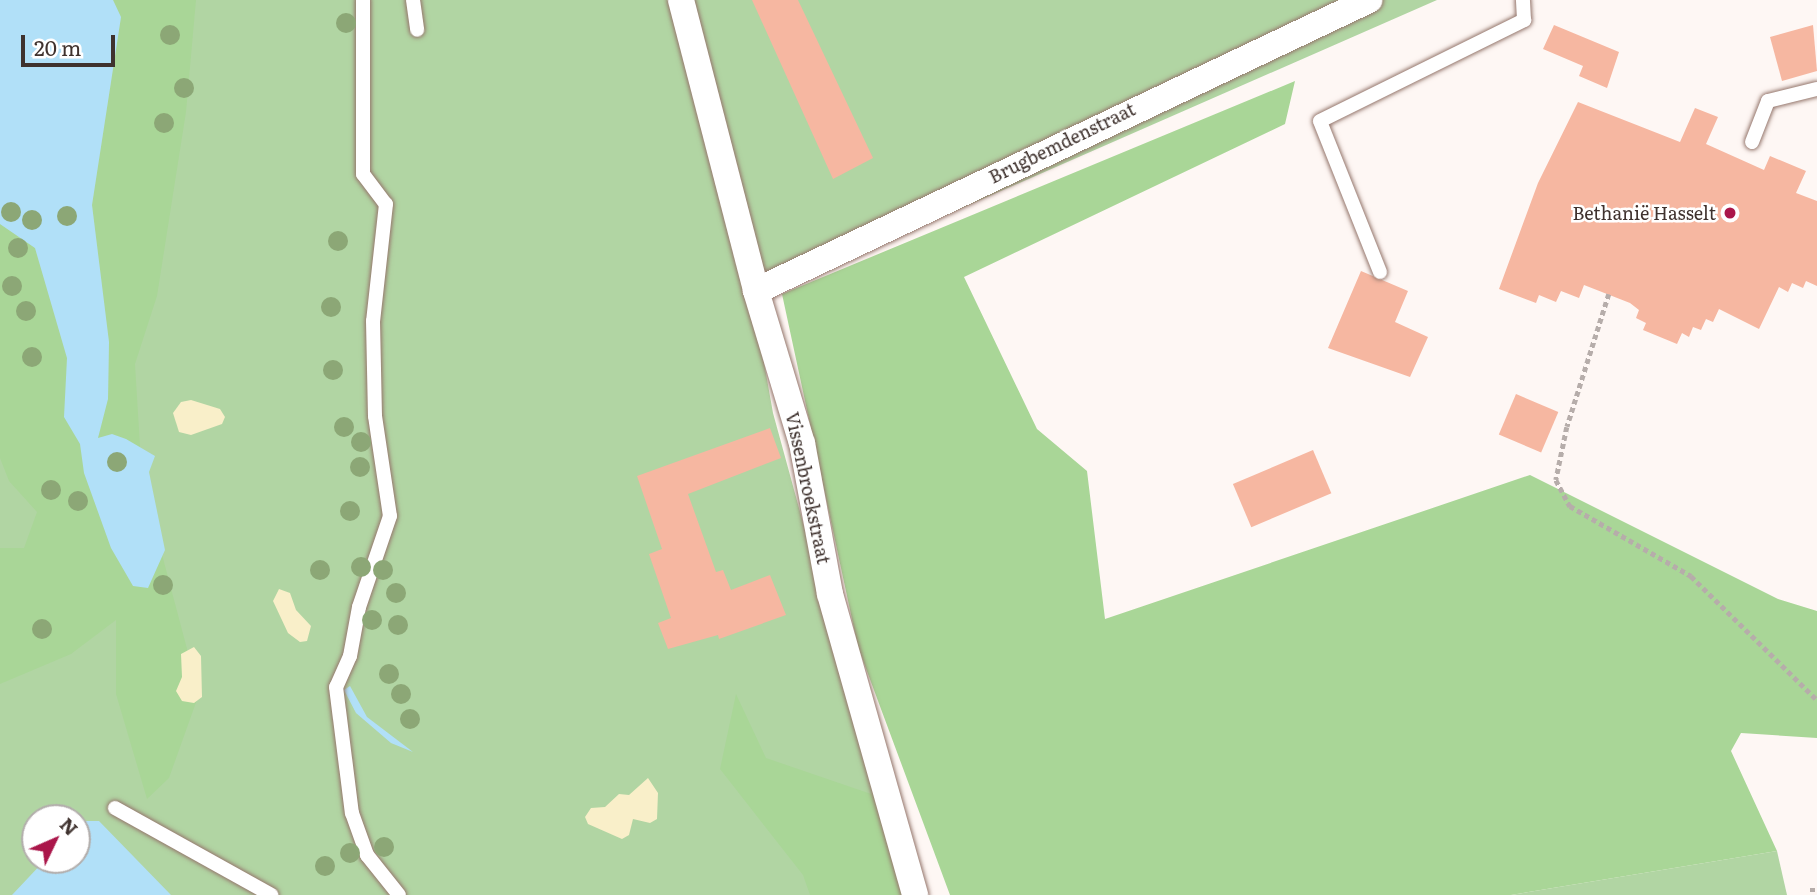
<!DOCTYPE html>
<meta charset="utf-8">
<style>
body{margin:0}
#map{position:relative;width:1817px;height:895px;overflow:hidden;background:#fef7f4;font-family:Literata,serif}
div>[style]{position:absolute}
.green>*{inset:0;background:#b1d5a3}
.forest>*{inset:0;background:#a9d697}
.sand>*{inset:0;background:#f9efc9}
.water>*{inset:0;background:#b1e0f8}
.building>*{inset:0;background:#f6b7a1;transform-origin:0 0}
.path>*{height:4.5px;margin-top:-2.25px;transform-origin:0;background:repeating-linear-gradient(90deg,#b6adaa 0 5px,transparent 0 8.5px)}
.roads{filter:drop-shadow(0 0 2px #95776d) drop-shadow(0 0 2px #95776d)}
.service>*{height:14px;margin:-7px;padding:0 7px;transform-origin:7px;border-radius:7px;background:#fff}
.minor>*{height:26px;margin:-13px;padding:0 13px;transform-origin:13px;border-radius:13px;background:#fff}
.trees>*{width:20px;height:20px;margin:-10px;border-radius:50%;background:#8ca776}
.dots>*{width:19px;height:19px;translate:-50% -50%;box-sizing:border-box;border:4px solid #fff;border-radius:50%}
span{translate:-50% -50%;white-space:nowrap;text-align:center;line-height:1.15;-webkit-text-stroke:5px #fff;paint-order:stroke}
.street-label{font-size:18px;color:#3f322e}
.poi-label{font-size:18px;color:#3f322e}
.right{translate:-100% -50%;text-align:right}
.north{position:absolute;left:21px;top:804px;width:70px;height:70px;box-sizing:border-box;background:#fff;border:2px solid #b2adab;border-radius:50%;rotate:46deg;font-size:19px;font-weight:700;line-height:28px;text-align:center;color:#3f322e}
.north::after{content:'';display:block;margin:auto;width:24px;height:32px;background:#aa164a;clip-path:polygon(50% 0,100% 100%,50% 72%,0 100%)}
.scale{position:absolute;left:21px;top:35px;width:94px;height:32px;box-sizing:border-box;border:4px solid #3f322e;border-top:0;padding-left:9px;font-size:21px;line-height:24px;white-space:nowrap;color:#3f322e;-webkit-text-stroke:5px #fff;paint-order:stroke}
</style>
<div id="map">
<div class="green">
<i style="clip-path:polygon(evenodd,0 0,1437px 0,766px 294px,755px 312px,773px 413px,905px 895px,0 895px,0 0,35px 818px,77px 818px,77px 860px,35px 860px,35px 818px)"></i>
<i style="clip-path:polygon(1777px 851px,1787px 895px,1511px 895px)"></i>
</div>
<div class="forest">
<i style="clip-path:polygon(113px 0,196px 0,186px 112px,157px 296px,135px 364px,142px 479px,199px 694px,169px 778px,147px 799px,116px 694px,116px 620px,71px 654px,0 684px,0 548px,24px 548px,37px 512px,9px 481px,0 458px,0 224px,35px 248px,67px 358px,67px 386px,108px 399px,109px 342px,92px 205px,121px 18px)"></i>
<i style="clip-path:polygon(1295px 81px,1285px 124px,964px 277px,1037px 429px,1087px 471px,1105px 619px,1530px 475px,1778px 599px,1817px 611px,1817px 738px,1741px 733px,1731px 751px,1777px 851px,1511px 895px,950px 895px,858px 647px,782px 294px)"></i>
<i style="clip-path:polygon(736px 694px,766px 758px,877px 796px,905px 895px,810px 895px,803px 875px,720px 769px)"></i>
</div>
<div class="sand">
<i style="clip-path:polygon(191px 400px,220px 409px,225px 417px,222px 424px,191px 435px,179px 432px,173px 413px,181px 402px)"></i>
<i style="clip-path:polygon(279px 589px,290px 593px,296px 610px,311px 626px,307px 641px,300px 642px,288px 633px,273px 601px)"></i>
<i style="clip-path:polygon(194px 647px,201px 656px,202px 697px,194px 703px,182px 701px,176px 691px,182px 677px,181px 654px)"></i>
<i style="clip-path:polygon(648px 778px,658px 793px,657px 819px,650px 823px,633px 819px,629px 835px,622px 839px,588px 824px,585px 817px,591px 808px,605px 807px,619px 794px,629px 795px)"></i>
</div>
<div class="water">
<i style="clip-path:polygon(0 0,113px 0,121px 17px,92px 205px,109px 342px,108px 399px,98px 438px,112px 434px,126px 439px,155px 456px,149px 472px,165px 550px,148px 588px,133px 586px,111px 548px,84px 473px,80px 444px,64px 417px,67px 358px,35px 248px,0 224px)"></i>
<i style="clip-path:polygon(350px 686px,367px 717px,413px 752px,391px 743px,356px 713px,344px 690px)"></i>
<i style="clip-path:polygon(80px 821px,99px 821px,171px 895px,12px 895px,45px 860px,77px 860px)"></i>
</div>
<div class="building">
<i style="clip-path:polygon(752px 0,798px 0,873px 158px,833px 179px)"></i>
<i style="clip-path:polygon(1554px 25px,1619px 52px,1607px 88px,1579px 76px,1583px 66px,1543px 49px)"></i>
<i style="clip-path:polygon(1813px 25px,1817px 71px,1782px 81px,1770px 37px)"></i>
<i style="clip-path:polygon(1578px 102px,1680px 142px,1695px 108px,1718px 117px,1706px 144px,1764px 170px,1770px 156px,1806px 171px,1796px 193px,1817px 201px,1817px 286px,1806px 281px,1803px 288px,1792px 283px,1788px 292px,1779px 287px,1759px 329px,1719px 309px,1713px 322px,1706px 319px,1701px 330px,1693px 327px,1689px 337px,1682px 333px,1677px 344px,1643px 330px,1646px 323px,1636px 318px,1639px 310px,1630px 303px,1584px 285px,1579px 298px,1561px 291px,1556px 302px,1539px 295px,1536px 303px,1499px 289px,1538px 183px)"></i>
<i style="clip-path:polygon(1361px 271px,1408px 291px,1395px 322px,1428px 337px,1410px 377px,1328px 348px)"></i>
<i style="left:1516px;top:394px;width:46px;height:44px;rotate:23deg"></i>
<i style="clip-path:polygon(770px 428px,781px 458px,688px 494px,716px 572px,723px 570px,731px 590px,770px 575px,786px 615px,719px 639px,718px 635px,668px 649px,658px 623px,671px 618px,649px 554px,662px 549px,637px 476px)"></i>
<i style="left:1313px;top:450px;width:47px;height:87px;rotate:67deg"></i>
</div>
<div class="path">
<i style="left:1609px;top:294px;width:139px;rotate:107.5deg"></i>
<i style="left:1567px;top:427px;width:54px;rotate:101.7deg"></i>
<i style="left:1556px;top:480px;width:30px;rotate:62deg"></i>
<i style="left:1570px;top:506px;width:140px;rotate:30deg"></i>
<i style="left:1691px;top:576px;width:177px;rotate:44.5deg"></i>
<i style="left:1810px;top:890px;width:7px"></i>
</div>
<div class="roads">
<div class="service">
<i style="left:363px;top:0;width:174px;rotate:90deg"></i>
<i style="left:363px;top:174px;width:38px;rotate:53deg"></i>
<i style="left:386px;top:204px;width:118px;rotate:96.3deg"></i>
<i style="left:373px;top:321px;width:95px;rotate:88.8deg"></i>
<i style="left:375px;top:416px;width:101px;rotate:81.5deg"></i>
<i style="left:390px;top:516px;width:96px;rotate:108.8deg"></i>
<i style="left:359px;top:607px;width:50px;rotate:100.4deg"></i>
<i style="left:350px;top:656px;width:34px;rotate:114deg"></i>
<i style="left:336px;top:687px;width:127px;rotate:82.8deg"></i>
<i style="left:352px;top:813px;width:45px;rotate:70.3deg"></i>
<i style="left:367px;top:855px;width:51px;rotate:51.3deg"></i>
<i style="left:413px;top:0;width:30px;rotate:82deg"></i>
<i style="left:1752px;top:142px;width:44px;rotate:-68.7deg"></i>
<i style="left:1768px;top:101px;width:50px;rotate:-13.8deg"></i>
<i style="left:1380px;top:272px;width:162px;rotate:-111.7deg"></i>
<i style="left:1320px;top:121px;width:228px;rotate:-26.3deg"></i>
<i style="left:1524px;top:20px;width:20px;rotate:-93deg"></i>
<i style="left:115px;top:808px;width:179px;rotate:29.1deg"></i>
</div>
<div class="minor">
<i style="left:681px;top:0;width:301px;rotate:75.5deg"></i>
<i style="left:756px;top:291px;width:159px;rotate:73.2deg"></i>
<i style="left:802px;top:443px;width:154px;rotate:79.5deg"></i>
<i style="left:830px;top:594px;width:313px;rotate:74.2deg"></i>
<i style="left:756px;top:291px;width:679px;rotate:-25.39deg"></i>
</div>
</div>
<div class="trees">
<i style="left:346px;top:23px"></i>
<i style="left:170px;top:35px"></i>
<i style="left:184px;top:88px"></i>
<i style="left:164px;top:123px"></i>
<i style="left:11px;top:212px"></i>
<i style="left:67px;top:216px"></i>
<i style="left:32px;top:220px"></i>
<i style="left:338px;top:241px"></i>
<i style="left:18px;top:248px"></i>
<i style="left:12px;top:286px"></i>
<i style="left:331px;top:307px"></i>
<i style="left:26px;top:311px"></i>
<i style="left:32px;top:357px"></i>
<i style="left:333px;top:370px"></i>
<i style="left:344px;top:427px"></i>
<i style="left:361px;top:442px"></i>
<i style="left:117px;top:462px"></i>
<i style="left:360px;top:467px"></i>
<i style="left:51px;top:490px"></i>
<i style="left:78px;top:501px"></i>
<i style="left:350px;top:511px"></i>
<i style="left:361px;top:567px"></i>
<i style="left:320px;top:570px"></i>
<i style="left:383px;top:570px"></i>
<i style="left:163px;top:585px"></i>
<i style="left:396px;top:593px"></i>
<i style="left:372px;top:620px"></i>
<i style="left:398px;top:625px"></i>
<i style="left:42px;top:629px"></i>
<i style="left:389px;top:674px"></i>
<i style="left:401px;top:694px"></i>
<i style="left:410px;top:719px"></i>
<i style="left:384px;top:847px"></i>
<i style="left:350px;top:853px"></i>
<i style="left:325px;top:866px"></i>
</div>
<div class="dots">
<i style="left:1730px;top:213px;background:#aa164a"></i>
</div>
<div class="street-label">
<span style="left:1062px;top:143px;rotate:-26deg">Brugbemdenstraat</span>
<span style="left:808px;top:488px;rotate:78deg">Vissenbroekstraat</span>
</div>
<div class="poi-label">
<span class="right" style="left:1716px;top:213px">Bethanië Hasselt</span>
</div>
<div class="north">N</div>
<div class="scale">20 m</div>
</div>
